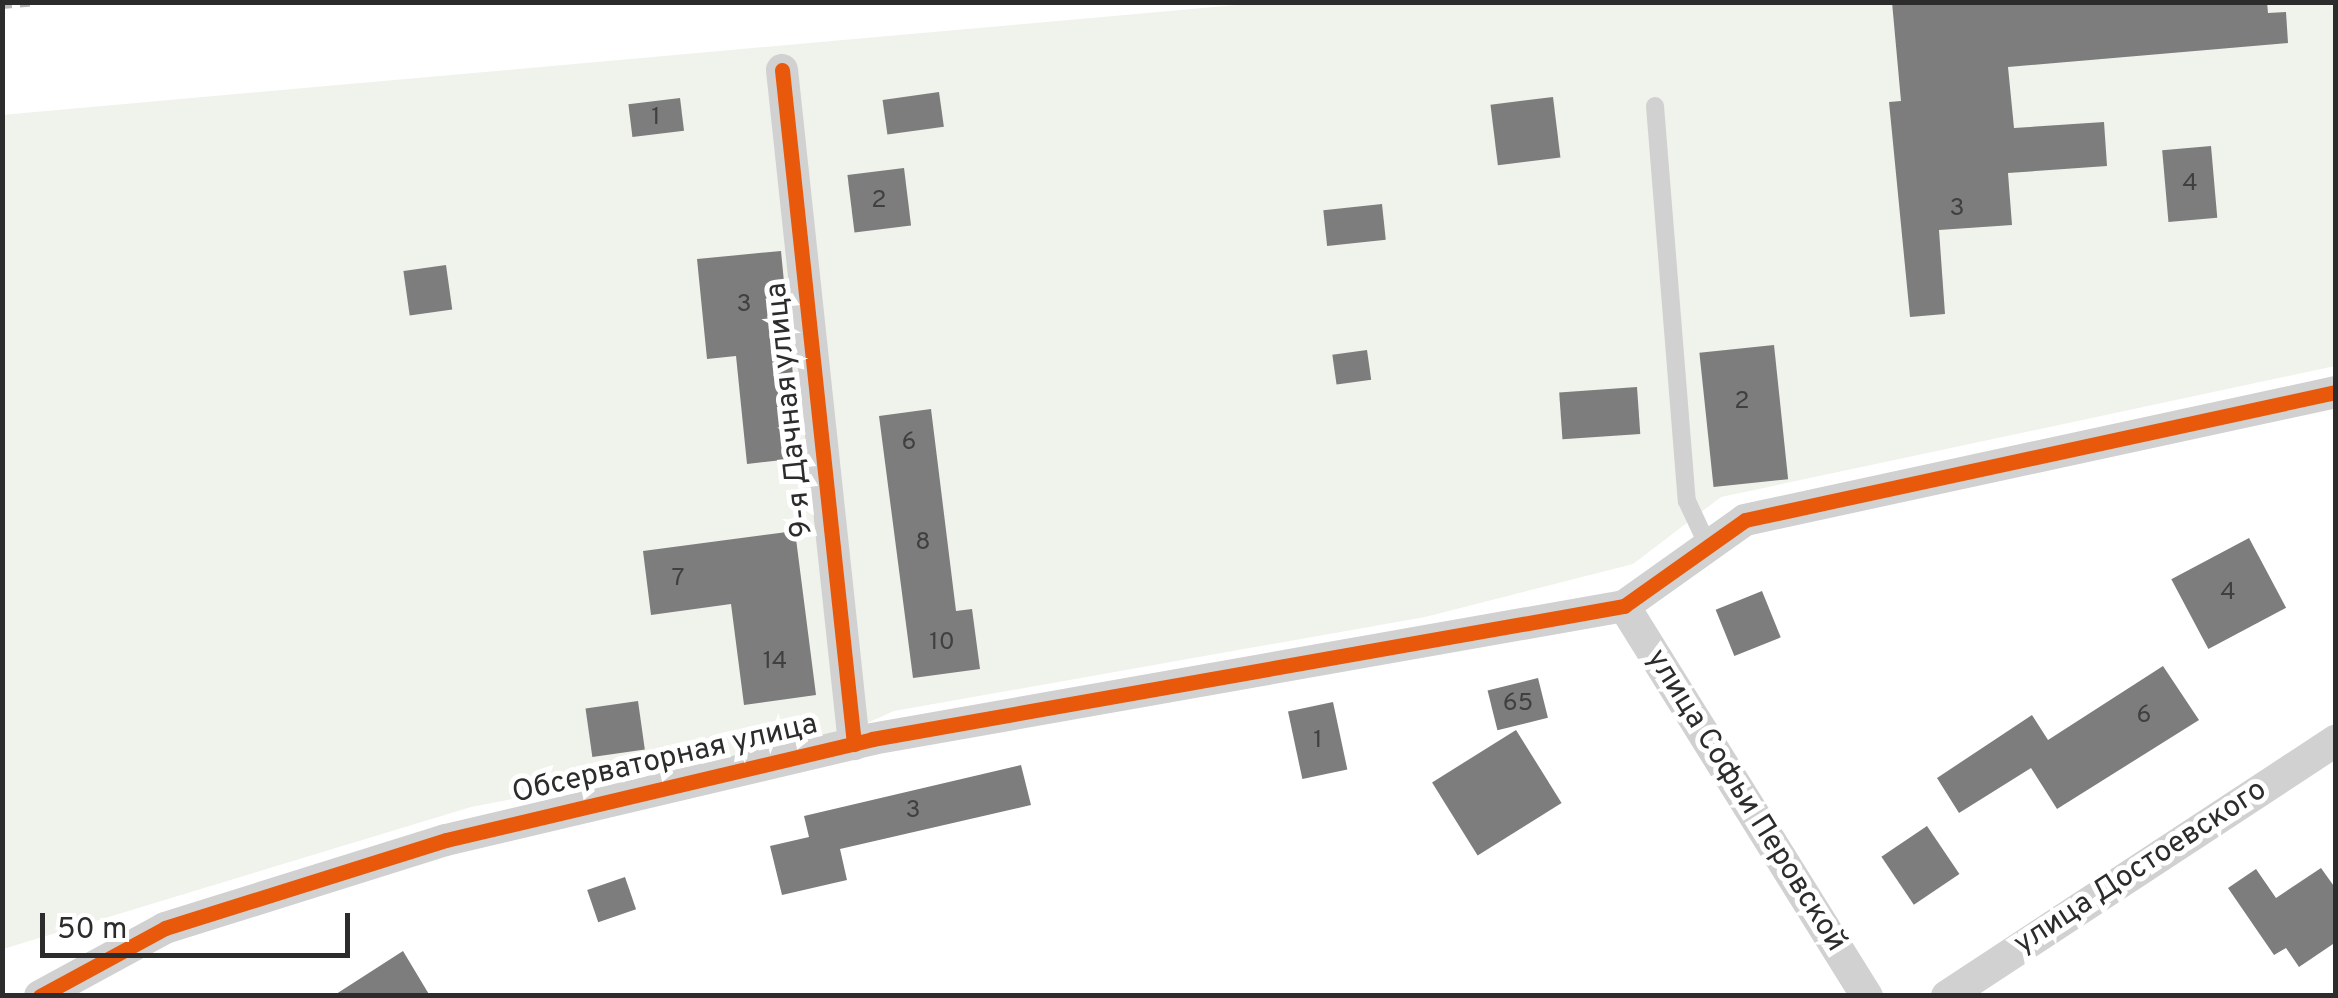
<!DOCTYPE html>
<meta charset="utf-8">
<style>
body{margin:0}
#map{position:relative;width:2338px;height:998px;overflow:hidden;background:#fff;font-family:Overpass,sans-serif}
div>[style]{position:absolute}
.green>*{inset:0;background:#eff3eb}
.building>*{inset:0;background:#7d7d7d;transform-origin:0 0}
.service>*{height:18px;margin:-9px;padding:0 9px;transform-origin:9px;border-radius:9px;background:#d1d1d1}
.minor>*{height:32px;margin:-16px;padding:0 16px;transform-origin:16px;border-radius:16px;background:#d1d1d1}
.rail>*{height:8px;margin-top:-4px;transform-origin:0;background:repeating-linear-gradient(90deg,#b8b8b8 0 10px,transparent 0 18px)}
.cycleway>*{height:15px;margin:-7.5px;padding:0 7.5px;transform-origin:7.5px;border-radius:7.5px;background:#e8590c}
span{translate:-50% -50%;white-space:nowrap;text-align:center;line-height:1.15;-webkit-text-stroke:10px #fff;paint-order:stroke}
.number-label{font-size:25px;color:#404040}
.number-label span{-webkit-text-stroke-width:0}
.street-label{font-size:30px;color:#2c2c2c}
.frame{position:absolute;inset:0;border:5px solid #2c2c2c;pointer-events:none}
.scale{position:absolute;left:40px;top:913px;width:310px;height:45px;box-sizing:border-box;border:5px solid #2c2c2c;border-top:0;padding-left:12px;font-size:30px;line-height:35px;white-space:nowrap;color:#2c2c2c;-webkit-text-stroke:8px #fff;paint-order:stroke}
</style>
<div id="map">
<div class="green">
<i style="clip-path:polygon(1259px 3px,2335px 3px,2335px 366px,1721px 497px,1633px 564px,1425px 617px,894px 711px,840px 735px,471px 807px,3px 949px,2px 115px)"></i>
</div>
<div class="building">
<i style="clip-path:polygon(1892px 2px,2267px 2px,2268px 13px,2286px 12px,2288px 43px,2008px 67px,2014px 128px,2104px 122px,2107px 166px,2008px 173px,2012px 225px,1939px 230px,1945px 314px,1910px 317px,1889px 102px,1901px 101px)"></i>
<i style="left:939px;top:92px;width:35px;height:57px;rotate:82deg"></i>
<i style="left:1553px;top:97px;width:61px;height:63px;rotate:83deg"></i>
<i style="left:680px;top:98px;width:33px;height:52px;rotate:83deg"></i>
<i style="left:2211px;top:146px;width:72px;height:49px;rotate:85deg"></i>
<i style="left:904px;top:168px;width:58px;height:57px;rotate:83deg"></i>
<i style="left:1382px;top:204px;width:36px;height:59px;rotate:84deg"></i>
<i style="clip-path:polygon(781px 251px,801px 458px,747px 464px,736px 356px,707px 359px,697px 259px)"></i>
<i style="left:446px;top:265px;width:45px;height:43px;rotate:82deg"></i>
<i style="left:1774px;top:345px;width:135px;height:75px;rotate:84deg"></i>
<i style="left:1367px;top:350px;width:30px;height:35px;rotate:82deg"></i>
<i style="left:1637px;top:387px;width:47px;height:78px;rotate:86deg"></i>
<i style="clip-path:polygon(931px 409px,956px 611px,972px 609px,980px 669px,913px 678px,879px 416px)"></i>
<i style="clip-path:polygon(795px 531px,816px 695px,744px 705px,731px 604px,651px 615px,643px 551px)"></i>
<i style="left:2249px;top:538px;width:79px;height:88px;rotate:62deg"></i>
<i style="left:1762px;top:591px;width:50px;height:50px;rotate:68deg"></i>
<i style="clip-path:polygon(2163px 666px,2199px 720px,2057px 809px,2031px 768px,1959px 813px,1937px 778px,2032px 715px,2048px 740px)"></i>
<i style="left:1538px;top:678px;width:41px;height:52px;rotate:76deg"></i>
<i style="left:638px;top:701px;width:49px;height:53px;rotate:82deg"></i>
<i style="left:1333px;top:702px;width:69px;height:46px;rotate:78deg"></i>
<i style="left:1516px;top:730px;width:86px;height:99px;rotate:58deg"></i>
<i style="clip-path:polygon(1021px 765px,1031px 805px,840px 849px,847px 880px,782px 895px,770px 846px,809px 837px,804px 816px)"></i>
<i style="left:1927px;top:826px;width:58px;height:55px;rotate:56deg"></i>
<i style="clip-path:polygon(2321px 868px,2336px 889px,2336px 942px,2299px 967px,2286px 948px,2274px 955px,2228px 888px,2256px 869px,2276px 898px)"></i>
<i style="left:625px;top:877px;width:34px;height:40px;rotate:71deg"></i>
<i style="clip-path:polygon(403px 951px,430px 996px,333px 996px)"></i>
</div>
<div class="service">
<i style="left:1655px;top:106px;width:396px;rotate:85.4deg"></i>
<i style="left:1687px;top:501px;width:50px;rotate:65deg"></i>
</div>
<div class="minor">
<i style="left:782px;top:70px;width:678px;rotate:83.9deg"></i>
<i style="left:1624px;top:606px;width:460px;rotate:58.1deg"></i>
<i style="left:40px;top:996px;width:142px;rotate:-28.5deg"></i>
<i style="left:165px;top:928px;width:294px;rotate:-17.4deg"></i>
<i style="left:446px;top:840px;width:438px;rotate:-13.3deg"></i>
<i style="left:872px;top:739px;width:764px;rotate:-10.03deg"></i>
<i style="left:1624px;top:606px;width:148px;rotate:-35.4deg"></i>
<i style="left:1745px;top:520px;width:605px;rotate:-12.22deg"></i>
<i style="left:1947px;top:996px;width:466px;rotate:-33.3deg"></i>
</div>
<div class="rail">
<i style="left:2px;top:5px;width:32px;rotate:-5deg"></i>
</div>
<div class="cycleway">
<i style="left:782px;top:70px;width:678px;rotate:83.9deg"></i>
<i style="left:40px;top:996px;width:142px;rotate:-28.5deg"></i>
<i style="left:165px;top:928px;width:294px;rotate:-17.4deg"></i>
<i style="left:446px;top:840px;width:438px;rotate:-13.3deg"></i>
<i style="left:872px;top:739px;width:764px;rotate:-10.03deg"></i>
<i style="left:1624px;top:606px;width:148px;rotate:-35.4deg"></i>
<i style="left:1745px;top:520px;width:605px;rotate:-12.22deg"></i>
</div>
<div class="number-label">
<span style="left:656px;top:118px">1</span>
<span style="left:2190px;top:184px">4</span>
<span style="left:879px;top:201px">2</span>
<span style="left:1957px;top:209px">3</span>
<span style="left:744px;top:305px">3</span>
<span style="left:1742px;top:402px">2</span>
<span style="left:909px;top:443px">6</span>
<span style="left:923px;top:543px">8</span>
<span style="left:678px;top:579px">7</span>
<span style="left:2228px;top:593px">4</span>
<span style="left:942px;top:643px">10</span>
<span style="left:775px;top:662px">14</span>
<span style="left:1518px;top:704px">65</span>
<span style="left:2144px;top:716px">6</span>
<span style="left:1318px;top:741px">1</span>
<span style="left:913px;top:811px">3</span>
</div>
<div class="street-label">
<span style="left:791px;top:410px;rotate:-96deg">9-я Дачная улица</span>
<span style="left:665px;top:760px;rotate:-13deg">Обсерваторная улица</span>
<span style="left:1745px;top:801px;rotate:58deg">улица Софьи Перовской</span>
<span style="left:2141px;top:868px;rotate:-33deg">улица Достоевского</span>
</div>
<div class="frame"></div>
<div class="scale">50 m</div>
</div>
